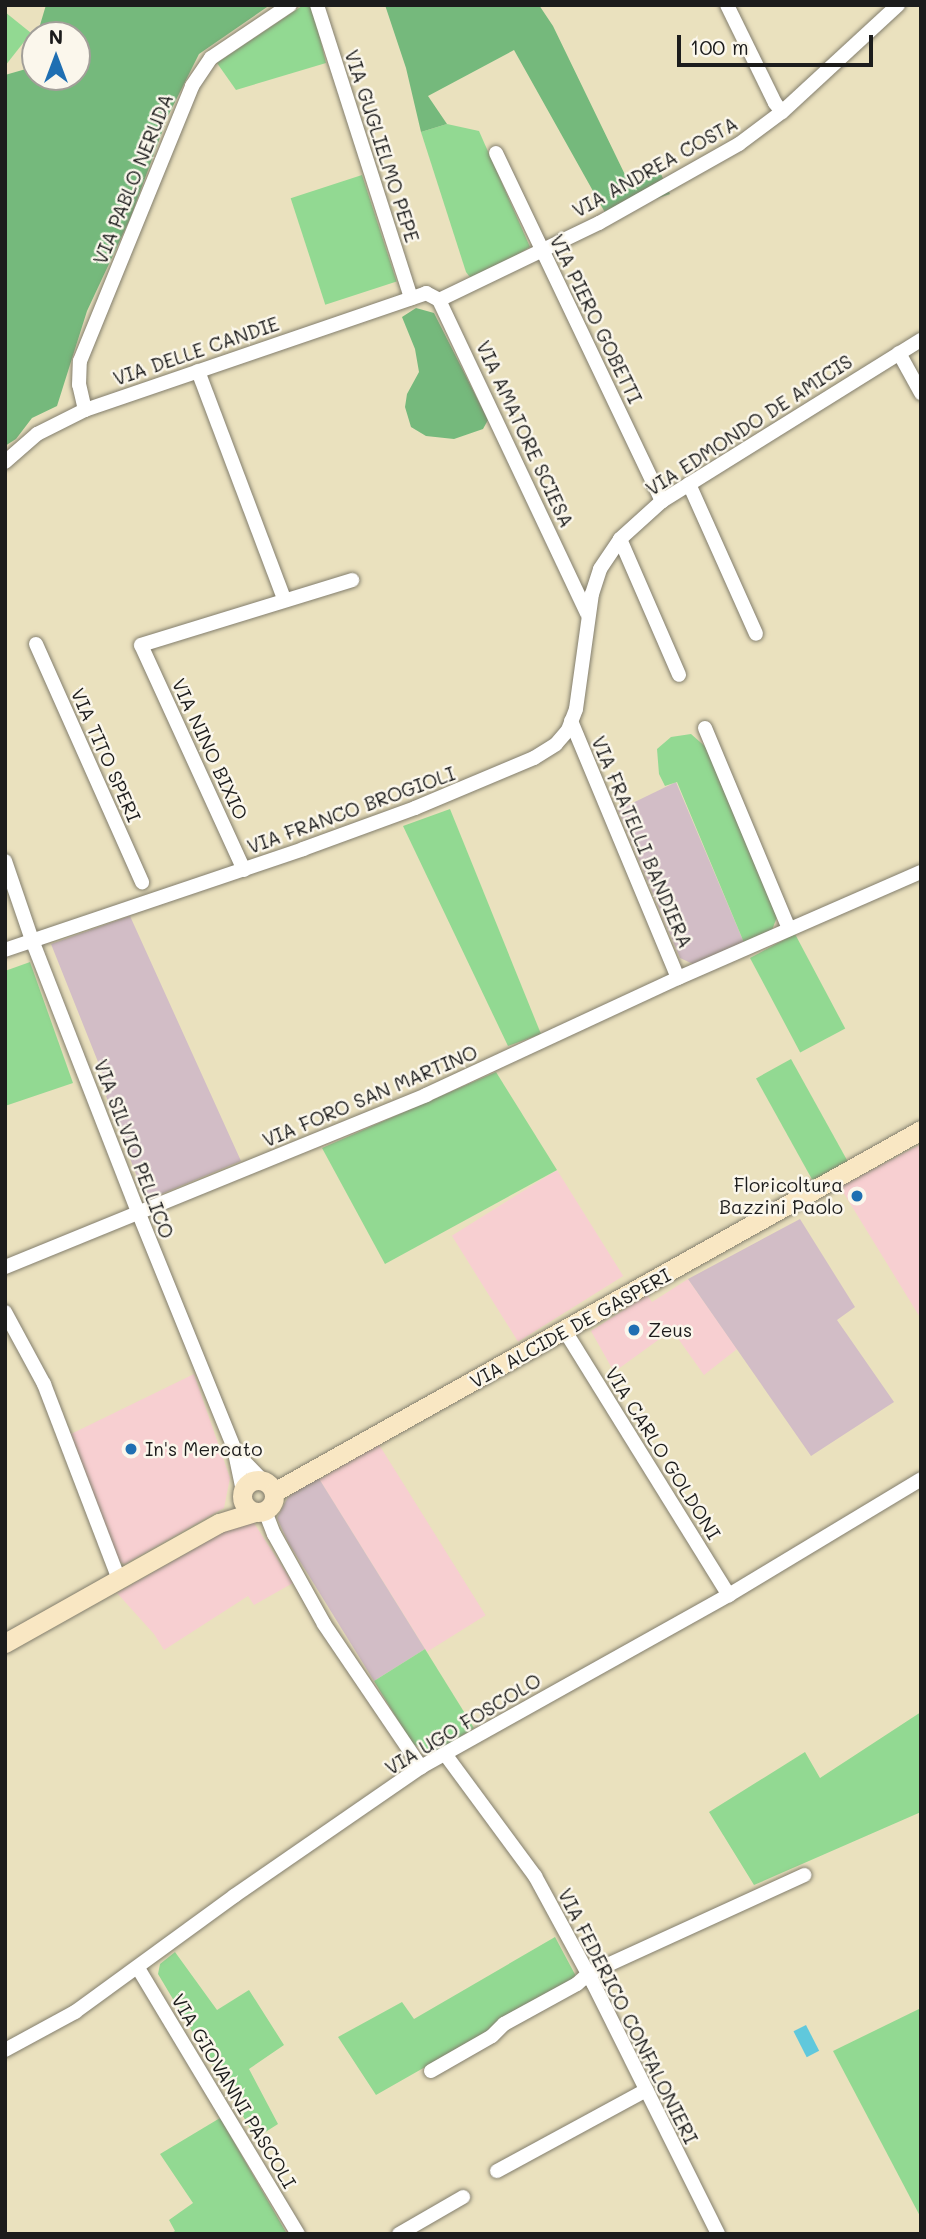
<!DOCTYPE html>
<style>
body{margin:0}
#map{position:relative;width:926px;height:2239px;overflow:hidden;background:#eae1be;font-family:Mali,sans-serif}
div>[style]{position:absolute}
.built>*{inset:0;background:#f7cfd1;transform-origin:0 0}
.industrial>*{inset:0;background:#d2bdc6}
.green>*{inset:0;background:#92d992;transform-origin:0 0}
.forest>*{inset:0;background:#75b97c}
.water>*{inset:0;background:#60c8dc;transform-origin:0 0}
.roads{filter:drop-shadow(0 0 2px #837e6d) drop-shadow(0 0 2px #837e6d)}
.minor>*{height:14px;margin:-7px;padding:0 7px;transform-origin:7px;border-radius:7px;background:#fff}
.secondary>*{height:19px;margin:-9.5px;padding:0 9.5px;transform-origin:9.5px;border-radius:9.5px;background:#f9e7c3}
.secondary>.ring{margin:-9.5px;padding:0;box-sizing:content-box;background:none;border:19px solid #f9e7c3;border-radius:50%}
.dots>*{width:19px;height:19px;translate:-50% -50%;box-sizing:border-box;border:4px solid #fbf7ec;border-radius:50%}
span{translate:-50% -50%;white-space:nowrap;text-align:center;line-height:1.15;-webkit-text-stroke:5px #fbf7ec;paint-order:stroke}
.street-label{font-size:19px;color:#1c1c1c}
.poi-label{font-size:19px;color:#1c1c1c}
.right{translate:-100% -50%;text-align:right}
.left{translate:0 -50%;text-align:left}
.frame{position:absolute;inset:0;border:7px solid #1c1c1c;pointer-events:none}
.north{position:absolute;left:21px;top:21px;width:70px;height:70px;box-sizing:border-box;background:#fbf7ec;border:2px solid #a29f99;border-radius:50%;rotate:0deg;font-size:19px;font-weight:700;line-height:28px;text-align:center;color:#1c1c1c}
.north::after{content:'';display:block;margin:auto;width:24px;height:32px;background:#1f6fb2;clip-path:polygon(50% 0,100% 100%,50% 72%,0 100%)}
.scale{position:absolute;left:677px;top:35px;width:196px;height:32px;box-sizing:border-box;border:4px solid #1c1c1c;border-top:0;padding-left:9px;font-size:21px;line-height:24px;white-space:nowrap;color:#1c1c1c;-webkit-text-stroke:5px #fbf7ec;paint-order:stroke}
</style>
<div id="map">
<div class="built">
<i style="clip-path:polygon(921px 1144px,921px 1319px,840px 1187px)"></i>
<i style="left:557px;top:1170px;width:125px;height:124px;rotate:58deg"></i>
<i style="clip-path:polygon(688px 1279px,737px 1349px,704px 1375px,672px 1330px,614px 1372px,591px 1331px,647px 1295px,652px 1302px)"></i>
<i style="clip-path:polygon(194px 1374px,230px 1478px,224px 1508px,125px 1564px,119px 1562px,71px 1434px)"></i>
<i style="left:378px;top:1443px;width:203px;height:69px;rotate:58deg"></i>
<i style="clip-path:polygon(250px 1517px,293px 1583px,254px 1605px,248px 1596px,164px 1650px,154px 1634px,117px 1593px)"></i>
</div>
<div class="industrial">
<i style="clip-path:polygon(676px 782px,745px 945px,693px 964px,680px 958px,618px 810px)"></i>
<i style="clip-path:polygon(130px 916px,241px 1161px,154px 1197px,144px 1195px,106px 1096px,110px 1092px,51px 944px)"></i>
<i style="clip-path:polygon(800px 1219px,855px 1307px,837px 1320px,894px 1402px,811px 1456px,688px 1279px)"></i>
<i style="clip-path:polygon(318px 1477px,425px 1649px,374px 1681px,288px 1542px,277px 1518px,288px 1497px)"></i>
</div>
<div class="green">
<i style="clip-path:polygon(312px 5px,326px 63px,236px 90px,217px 63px,302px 6px)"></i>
<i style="clip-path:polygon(5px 12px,31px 33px,5px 66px)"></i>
<i style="clip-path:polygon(447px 124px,479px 131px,530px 247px,473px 281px,466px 272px,421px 132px)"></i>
<i style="left:362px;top:175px;width:112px;height:75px;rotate:72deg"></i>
<i style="clip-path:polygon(691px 734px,708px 749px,777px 917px,772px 930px,745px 945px,677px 782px,665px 786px,659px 774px,657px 749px,671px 737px)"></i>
<i style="clip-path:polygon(450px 809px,541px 1034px,508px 1046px,403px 826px)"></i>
<i style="left:795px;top:934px;width:107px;height:51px;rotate:62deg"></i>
<i style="clip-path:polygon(30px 962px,73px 1083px,5px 1106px,5px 971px)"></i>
<i style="left:791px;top:1059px;width:118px;height:40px;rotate:61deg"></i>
<i style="clip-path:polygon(496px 1072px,557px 1170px,385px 1264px,322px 1148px)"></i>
<i style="clip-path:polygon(425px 1649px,474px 1728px,439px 1750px,428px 1753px,412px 1743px,374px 1681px)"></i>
<i style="clip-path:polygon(921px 1712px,921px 1812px,754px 1885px,709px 1812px,805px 1752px,820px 1778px)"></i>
<i style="clip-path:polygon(555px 1937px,578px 1980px,376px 2095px,338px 2037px,402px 2002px,414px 2019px)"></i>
<i style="clip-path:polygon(175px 1952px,217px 2010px,249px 1990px,284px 2045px,249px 2069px,278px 2124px,256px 2138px,158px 1974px,160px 1964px)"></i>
<i style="clip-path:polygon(921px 2008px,921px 2218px,833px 2051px)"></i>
<i style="clip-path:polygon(220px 2118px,287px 2234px,170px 2234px,175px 2231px,169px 2220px,193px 2203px,160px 2154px)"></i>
</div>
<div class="forest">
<i style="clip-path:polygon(46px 5px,270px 5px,199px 54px,168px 116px,130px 219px,87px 311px,57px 406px,32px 418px,16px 439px,5px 446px,5px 75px,33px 67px,35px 50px,35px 77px,77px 77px,77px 35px,37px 35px)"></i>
<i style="clip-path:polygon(385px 5px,539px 5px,553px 26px,630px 185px,661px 174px,670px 194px,607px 216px,514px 50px,428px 96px,447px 124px,421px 132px,406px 68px)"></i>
<i style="clip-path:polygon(416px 308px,434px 313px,488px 420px,483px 429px,454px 439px,426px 436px,411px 427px,405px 407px,407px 394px,419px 372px,415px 349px,402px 317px)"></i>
</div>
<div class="water">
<i style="left:806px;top:2025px;width:29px;height:14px;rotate:63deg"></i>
</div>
<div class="roads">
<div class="minor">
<i style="left:317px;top:5px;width:308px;rotate:72.2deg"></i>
<i style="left:727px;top:5px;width:109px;rotate:63.9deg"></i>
<i style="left:775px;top:103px;width:11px;rotate:52deg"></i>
<i style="left:496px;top:153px;width:386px;rotate:64.5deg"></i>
<i style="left:439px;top:300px;width:178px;rotate:-25.7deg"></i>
<i style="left:599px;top:223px;width:161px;rotate:-29.4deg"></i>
<i style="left:739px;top:144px;width:54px;rotate:-36.7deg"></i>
<i style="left:782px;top:112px;width:158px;rotate:-42.7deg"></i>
<i style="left:899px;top:353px;width:46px;rotate:61.2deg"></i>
<i style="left:198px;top:371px;width:244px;rotate:69.3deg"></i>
<i style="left:85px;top:410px;width:26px;rotate:-103deg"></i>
<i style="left:79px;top:385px;width:24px;rotate:-88deg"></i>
<i style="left:80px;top:361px;width:297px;rotate:-67.8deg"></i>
<i style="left:192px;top:86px;width:34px;rotate:-56deg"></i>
<i style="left:211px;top:58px;width:95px;rotate:-33.9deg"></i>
<i style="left:5px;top:462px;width:43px;rotate:-41.2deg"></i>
<i style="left:37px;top:434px;width:54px;rotate:-26.6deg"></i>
<i style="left:85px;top:410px;width:361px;rotate:-18.9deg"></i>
<i style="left:426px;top:293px;width:15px;rotate:28deg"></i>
<i style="left:439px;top:300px;width:346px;rotate:64.7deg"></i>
<i style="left:689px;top:484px;width:164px;rotate:65.9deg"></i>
<i style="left:620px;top:539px;width:148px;rotate:66.5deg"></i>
<i style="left:36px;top:644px;width:261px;rotate:66deg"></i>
<i style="left:571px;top:721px;width:278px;rotate:67.4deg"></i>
<i style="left:705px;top:728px;width:218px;rotate:67.3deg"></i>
<i style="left:5px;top:861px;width:83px;rotate:71.1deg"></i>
<i style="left:32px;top:940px;width:294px;rotate:68.7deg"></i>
<i style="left:139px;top:1214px;width:253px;rotate:67.9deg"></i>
<i style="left:234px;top:1448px;width:44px;rotate:78.2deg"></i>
<i style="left:244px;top:870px;width:247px;rotate:-114.6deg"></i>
<i style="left:141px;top:645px;width:221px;rotate:-17.1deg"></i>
<i style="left:5px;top:950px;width:315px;rotate:-18.7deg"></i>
<i style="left:303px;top:849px;width:119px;rotate:-20.1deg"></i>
<i style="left:415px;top:808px;width:129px;rotate:-22.8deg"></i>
<i style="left:534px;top:758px;width:26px;rotate:-32deg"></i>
<i style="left:556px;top:744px;width:18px;rotate:-49deg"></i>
<i style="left:568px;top:730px;width:22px;rotate:-69deg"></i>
<i style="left:576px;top:709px;width:116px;rotate:-82.1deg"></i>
<i style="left:592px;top:594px;width:26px;rotate:-72deg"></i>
<i style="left:600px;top:569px;width:36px;rotate:-56deg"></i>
<i style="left:620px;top:539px;width:57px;rotate:-42.1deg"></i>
<i style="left:662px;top:501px;width:305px;rotate:-31.9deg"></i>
<i style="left:5px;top:1267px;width:455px;rotate:-22.2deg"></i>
<i style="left:426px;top:1095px;width:278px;rotate:-24.9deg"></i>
<i style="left:678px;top:978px;width:265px;rotate:-23.6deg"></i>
<i style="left:5px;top:1312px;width:82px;rotate:61.6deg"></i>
<i style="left:44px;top:1384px;width:209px;rotate:69deg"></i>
<i style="left:565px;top:1331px;width:311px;rotate:58.2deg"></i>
<i style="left:238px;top:1455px;width:36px;rotate:46deg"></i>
<i style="left:265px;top:1511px;width:25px;rotate:69deg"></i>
<i style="left:274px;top:1534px;width:103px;rotate:60.9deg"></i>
<i style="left:324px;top:1624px;width:173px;rotate:55.9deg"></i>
<i style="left:445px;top:1754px;width:152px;rotate:53.6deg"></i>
<i style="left:535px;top:1876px;width:122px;rotate:61.5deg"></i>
<i style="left:593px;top:1983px;width:280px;rotate:63.5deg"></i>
<i style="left:138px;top:1968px;width:310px;rotate:59deg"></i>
<i style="left:5px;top:2050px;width:80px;rotate:-28.5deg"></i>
<i style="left:75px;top:2012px;width:197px;rotate:-36.1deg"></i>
<i style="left:234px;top:1896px;width:227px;rotate:-34.6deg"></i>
<i style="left:421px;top:1767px;width:353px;rotate:-29.2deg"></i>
<i style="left:729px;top:1595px;width:224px;rotate:-31.1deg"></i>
<i style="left:431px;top:2071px;width:70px;rotate:-29.8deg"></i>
<i style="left:492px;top:2036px;width:17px;rotate:-45deg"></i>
<i style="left:504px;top:2024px;width:83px;rotate:-28.7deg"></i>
<i style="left:577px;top:1984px;width:15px;rotate:-42deg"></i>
<i style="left:588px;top:1974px;width:238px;rotate:-24.6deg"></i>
<i style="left:497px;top:2171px;width:170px;rotate:-28.5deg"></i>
<i style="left:399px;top:2234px;width:74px;rotate:-30deg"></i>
</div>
<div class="secondary">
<i class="ring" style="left:242px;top:1480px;width:13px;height:13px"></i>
<i style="left:274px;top:1492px;width:741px;rotate:-29.23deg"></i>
<i style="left:5px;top:1643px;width:245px;rotate:-29.3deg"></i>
<i style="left:219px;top:1523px;width:37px;rotate:-17deg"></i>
</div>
</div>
<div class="dots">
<i style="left:857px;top:1196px;background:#1f6fb2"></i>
<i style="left:634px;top:1330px;background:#1f6fb2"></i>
<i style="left:131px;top:1449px;background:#1f6fb2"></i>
</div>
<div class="street-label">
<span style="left:382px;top:146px;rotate:72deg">VIA GUGLIELMO PEPE</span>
<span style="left:655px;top:167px;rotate:-29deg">VIA ANDREA COSTA</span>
<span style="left:133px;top:179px;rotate:-68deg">VIA PABLO NERUDA</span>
<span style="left:596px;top:319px;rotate:64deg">VIA PIERO GOBETTI</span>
<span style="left:196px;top:351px;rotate:-19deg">VIA DELLE CANDIE</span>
<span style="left:749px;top:425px;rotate:-33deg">VIA EDMONDO DE AMICIS</span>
<span style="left:525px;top:434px;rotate:65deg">VIA AMATORE SCIESA</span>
<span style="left:210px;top:749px;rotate:65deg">VIA NINO BIXIO</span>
<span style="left:106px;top:755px;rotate:66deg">VIA TITO SPERI</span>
<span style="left:351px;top:810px;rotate:-20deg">VIA FRANCO BROGIOLI</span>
<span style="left:642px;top:842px;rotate:67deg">VIA FRATELLI BANDIERA</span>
<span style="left:370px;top:1096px;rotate:-23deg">VIA FORO SAN MARTINO</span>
<span style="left:134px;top:1149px;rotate:69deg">VIA SILVIO PELLICO</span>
<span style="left:570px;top:1328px;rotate:-29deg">VIA ALCIDE DE GASPERI</span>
<span style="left:663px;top:1453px;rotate:58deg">VIA CARLO GOLDONI</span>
<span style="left:463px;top:1724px;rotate:-31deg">VIA UGO FOSCOLO</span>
<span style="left:628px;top:2016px;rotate:63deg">VIA FEDERICO CONFALONIERI</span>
<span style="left:234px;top:2091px;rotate:59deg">VIA GIOVANNI PASCOLI</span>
</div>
<div class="poi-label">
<span class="right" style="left:843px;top:1196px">Floricoltura<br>Bazzini Paolo</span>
<span class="left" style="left:648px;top:1330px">Zeus</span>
<span class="left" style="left:145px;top:1449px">In's Mercato</span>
</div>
<div class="frame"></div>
<div class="north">N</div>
<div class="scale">100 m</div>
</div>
